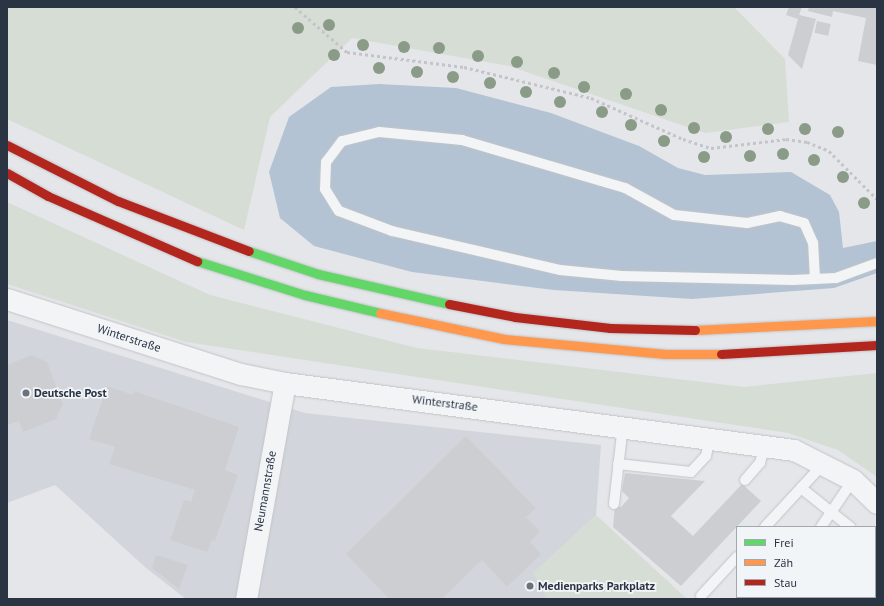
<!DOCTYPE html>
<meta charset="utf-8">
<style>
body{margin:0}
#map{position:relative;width:884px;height:606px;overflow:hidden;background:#e4e6e9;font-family:"PT Sans",sans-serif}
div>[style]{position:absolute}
.built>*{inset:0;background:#d2d6dc}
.green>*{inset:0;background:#d5ddd5}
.water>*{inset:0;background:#b3c3d3}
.building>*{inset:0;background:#cdced1;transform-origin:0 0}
.path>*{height:2.5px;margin-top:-1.25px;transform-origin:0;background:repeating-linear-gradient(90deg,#c3c5c9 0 3px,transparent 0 6px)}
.roads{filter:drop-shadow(0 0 1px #c2c4c7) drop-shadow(0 0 1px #c2c4c7)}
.lane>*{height:10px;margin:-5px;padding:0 5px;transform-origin:5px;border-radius:5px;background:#f3f4f6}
.street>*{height:21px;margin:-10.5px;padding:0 10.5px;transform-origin:10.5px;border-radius:10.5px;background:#f3f4f6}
.fast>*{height:9px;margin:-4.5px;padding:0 4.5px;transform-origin:4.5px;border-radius:4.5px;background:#63d668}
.slow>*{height:9px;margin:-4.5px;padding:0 4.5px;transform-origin:4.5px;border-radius:4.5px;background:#ff974d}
.jam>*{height:9px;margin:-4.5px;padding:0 4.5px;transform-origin:4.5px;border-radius:4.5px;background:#b3261e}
.trees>*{width:12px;height:12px;margin:-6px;border-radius:50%;background:#8a9c88}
.dots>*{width:11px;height:11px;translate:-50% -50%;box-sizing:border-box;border:2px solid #f2f5f8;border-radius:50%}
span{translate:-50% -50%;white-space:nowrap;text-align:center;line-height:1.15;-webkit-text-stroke:3.5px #f2f5f8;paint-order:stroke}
.street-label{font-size:12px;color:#2a3443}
.poi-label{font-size:12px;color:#2a3443;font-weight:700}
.left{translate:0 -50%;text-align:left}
.frame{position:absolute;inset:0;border:8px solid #2a3443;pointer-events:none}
.legend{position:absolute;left:736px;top:526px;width:140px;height:72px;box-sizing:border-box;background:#f2f5f8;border:1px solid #a2a8b0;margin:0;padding:5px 7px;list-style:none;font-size:12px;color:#2a3443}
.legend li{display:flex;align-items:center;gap:8px;height:20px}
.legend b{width:20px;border:1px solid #a2a8b0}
</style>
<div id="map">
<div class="built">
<i style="clip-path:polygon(7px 320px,305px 413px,601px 445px,596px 515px,534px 573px,547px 599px,186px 599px,146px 568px,55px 485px,7px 503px)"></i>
</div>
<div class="green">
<i style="clip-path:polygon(7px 7px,734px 7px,785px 59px,789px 122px,705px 133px,509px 66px,352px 38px,270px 117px,244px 230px,7px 119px)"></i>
<i style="clip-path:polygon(7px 202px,210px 295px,417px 348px,744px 387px,877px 373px,877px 477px,838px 450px,788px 433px,186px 342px,7px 284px)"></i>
<i style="clip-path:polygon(596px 515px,687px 599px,547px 599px,533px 573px)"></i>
</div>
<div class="water">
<i style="clip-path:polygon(379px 84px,456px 88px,551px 113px,639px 146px,678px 168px,705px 175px,791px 172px,830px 195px,839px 212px,843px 248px,877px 241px,877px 273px,834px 288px,692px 299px,554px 290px,412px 272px,314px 246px,280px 218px,269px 172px,289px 117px,331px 87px)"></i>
</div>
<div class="building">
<i style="clip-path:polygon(789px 7px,802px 7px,799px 15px,816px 19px,802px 69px,788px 55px,798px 19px,786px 15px)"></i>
<i style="clip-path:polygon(809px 7px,877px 7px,877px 65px,858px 61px,866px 18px,833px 11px,832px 17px,808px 11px)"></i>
<i style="left:817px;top:21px;width:14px;height:12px;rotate:12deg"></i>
<i style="clip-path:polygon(32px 355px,47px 362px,63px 404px,56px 419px,23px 432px,19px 421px,7px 425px,7px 365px)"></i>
<i style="clip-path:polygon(107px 386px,133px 395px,134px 391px,239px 427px,225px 470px,238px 475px,215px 541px,212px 540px,207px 552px,170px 540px,184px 500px,191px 502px,195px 490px,109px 464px,115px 447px,89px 439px)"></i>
<i style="clip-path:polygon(466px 436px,536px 508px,526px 517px,540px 531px,530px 542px,541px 554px,507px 587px,482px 560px,442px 599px,389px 599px,346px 554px)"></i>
<i style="clip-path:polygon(625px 473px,705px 481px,671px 516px,693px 536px,742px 484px,761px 501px,681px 586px,613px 527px,615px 506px,621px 507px,629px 498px,622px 491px)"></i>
<i style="clip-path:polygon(156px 555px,188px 565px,179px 589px,152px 568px)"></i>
<i style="clip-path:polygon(875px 569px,877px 599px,836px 599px,875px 597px)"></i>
<i style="clip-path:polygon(797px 597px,817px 597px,795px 599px)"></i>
</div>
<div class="path">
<i style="left:295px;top:7px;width:69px;rotate:40.9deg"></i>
<i style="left:347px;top:52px;width:118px;rotate:7.3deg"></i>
<i style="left:464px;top:67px;width:131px;rotate:13.7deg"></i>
<i style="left:591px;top:98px;width:101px;rotate:24deg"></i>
<i style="left:683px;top:139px;width:29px;rotate:18deg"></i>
<i style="left:711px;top:148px;width:76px;rotate:-6.8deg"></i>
<i style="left:786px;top:139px;width:21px;rotate:8deg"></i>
<i style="left:807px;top:142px;width:24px;rotate:22deg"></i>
<i style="left:829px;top:151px;width:68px;rotate:45deg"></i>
</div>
<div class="roads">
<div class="lane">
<i style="left:815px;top:279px;width:36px;rotate:-93deg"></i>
<i style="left:813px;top:243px;width:22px;rotate:-114deg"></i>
<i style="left:804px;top:223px;width:25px;rotate:-164deg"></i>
<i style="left:780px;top:216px;width:34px;rotate:168deg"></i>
<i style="left:747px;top:223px;width:73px;rotate:-173.7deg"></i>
<i style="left:674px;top:215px;width:56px;rotate:-151.1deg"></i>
<i style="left:625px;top:188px;width:170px;rotate:-163.6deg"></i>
<i style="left:462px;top:140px;width:83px;rotate:-174.5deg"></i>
<i style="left:379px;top:132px;width:38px;rotate:166deg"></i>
<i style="left:342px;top:141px;width:26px;rotate:127deg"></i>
<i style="left:326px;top:162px;width:27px;rotate:92deg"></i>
<i style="left:325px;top:189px;width:26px;rotate:58deg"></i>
<i style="left:339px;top:211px;width:57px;rotate:20.7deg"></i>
<i style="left:392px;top:231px;width:172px;rotate:13.1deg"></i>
<i style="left:560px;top:270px;width:62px;rotate:5.5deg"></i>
<i style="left:622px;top:276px;width:171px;rotate:1.3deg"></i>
<i style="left:793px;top:280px;width:43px;rotate:-2.7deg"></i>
<i style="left:836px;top:278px;width:44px;rotate:-20.1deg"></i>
<i style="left:618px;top:464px;width:73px;rotate:6.3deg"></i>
<i style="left:691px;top:472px;width:22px;rotate:-47deg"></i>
<i style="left:706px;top:456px;width:19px;rotate:-78deg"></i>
<i style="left:745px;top:480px;width:23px;rotate:-49deg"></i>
<i style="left:760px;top:463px;width:20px;rotate:-75deg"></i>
<i style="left:801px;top:488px;width:63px;rotate:38.5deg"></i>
<i style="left:614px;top:504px;width:80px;rotate:-83.5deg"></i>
<i style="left:765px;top:527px;width:87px;rotate:-47.3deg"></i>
<i style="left:821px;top:527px;width:57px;rotate:-55.8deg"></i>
<i style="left:875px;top:551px;width:3px;rotate:45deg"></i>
<i style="left:701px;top:596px;width:53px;rotate:-47.3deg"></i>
</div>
<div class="street">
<i style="left:7px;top:299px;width:246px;rotate:17.8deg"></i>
<i style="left:241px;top:374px;width:45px;rotate:11.6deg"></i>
<i style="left:285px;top:383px;width:513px;rotate:7.5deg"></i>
<i style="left:794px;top:450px;width:66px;rotate:27deg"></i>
<i style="left:853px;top:480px;width:33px;rotate:44deg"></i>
<i style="left:246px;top:599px;width:219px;rotate:-79.8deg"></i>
</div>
<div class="fast">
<i style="left:249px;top:251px;width:73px;rotate:18.4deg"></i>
<i style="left:318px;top:274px;width:134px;rotate:12.9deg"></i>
<i style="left:197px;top:261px;width:113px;rotate:17.5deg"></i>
<i style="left:305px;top:295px;width:77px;rotate:13.5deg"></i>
</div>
<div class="slow">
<i style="left:380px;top:313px;width:127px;rotate:11.8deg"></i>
<i style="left:504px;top:339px;width:162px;rotate:5.3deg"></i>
<i style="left:665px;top:354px;width:56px"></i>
<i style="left:695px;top:330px;width:182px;rotate:-2.8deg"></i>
</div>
<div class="jam">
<i style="left:7px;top:145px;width:124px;rotate:26.8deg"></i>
<i style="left:118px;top:201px;width:140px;rotate:20.9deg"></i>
<i style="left:7px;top:173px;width:47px;rotate:29.3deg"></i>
<i style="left:48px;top:196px;width:163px;rotate:23.6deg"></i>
<i style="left:449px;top:304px;width:67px;rotate:11.1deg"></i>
<i style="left:515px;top:317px;width:96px;rotate:6.6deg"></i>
<i style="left:610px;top:328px;width:85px;rotate:1.3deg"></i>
<i style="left:721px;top:354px;width:156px;rotate:-3.3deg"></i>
</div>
</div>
<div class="trees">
<i style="left:329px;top:25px"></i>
<i style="left:298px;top:28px"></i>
<i style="left:363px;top:45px"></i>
<i style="left:404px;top:47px"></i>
<i style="left:439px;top:48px"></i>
<i style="left:334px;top:55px"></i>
<i style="left:478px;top:56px"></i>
<i style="left:517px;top:62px"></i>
<i style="left:379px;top:68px"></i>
<i style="left:417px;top:72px"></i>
<i style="left:554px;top:73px"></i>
<i style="left:453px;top:77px"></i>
<i style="left:490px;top:83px"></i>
<i style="left:584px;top:87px"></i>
<i style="left:526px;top:92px"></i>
<i style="left:626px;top:94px"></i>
<i style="left:560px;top:102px"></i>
<i style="left:661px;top:110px"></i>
<i style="left:602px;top:112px"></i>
<i style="left:631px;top:125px"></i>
<i style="left:694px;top:128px"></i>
<i style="left:768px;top:129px"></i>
<i style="left:805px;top:129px"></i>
<i style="left:838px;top:132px"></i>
<i style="left:726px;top:137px"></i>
<i style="left:664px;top:141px"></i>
<i style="left:783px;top:154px"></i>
<i style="left:750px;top:156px"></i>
<i style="left:704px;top:157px"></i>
<i style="left:814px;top:160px"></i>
<i style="left:843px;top:177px"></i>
<i style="left:864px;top:203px"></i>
</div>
<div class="dots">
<i style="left:26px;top:393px;background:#6b727d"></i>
<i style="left:530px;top:586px;background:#6b727d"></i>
</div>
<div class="street-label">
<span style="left:129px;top:338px;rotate:18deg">Winterstraße</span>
<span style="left:445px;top:403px;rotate:7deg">Winterstraße</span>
<span style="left:265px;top:491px;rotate:-80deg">Neumannstraße</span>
</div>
<div class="poi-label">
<span class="left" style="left:34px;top:393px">Deutsche Post</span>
<span class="left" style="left:538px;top:586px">Medienparks Parkplatz</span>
</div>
<div class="frame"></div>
<ul class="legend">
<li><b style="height:5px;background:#63d668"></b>Frei</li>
<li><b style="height:5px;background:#ff974d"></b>Zäh</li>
<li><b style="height:5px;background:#b3261e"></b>Stau</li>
</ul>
</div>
